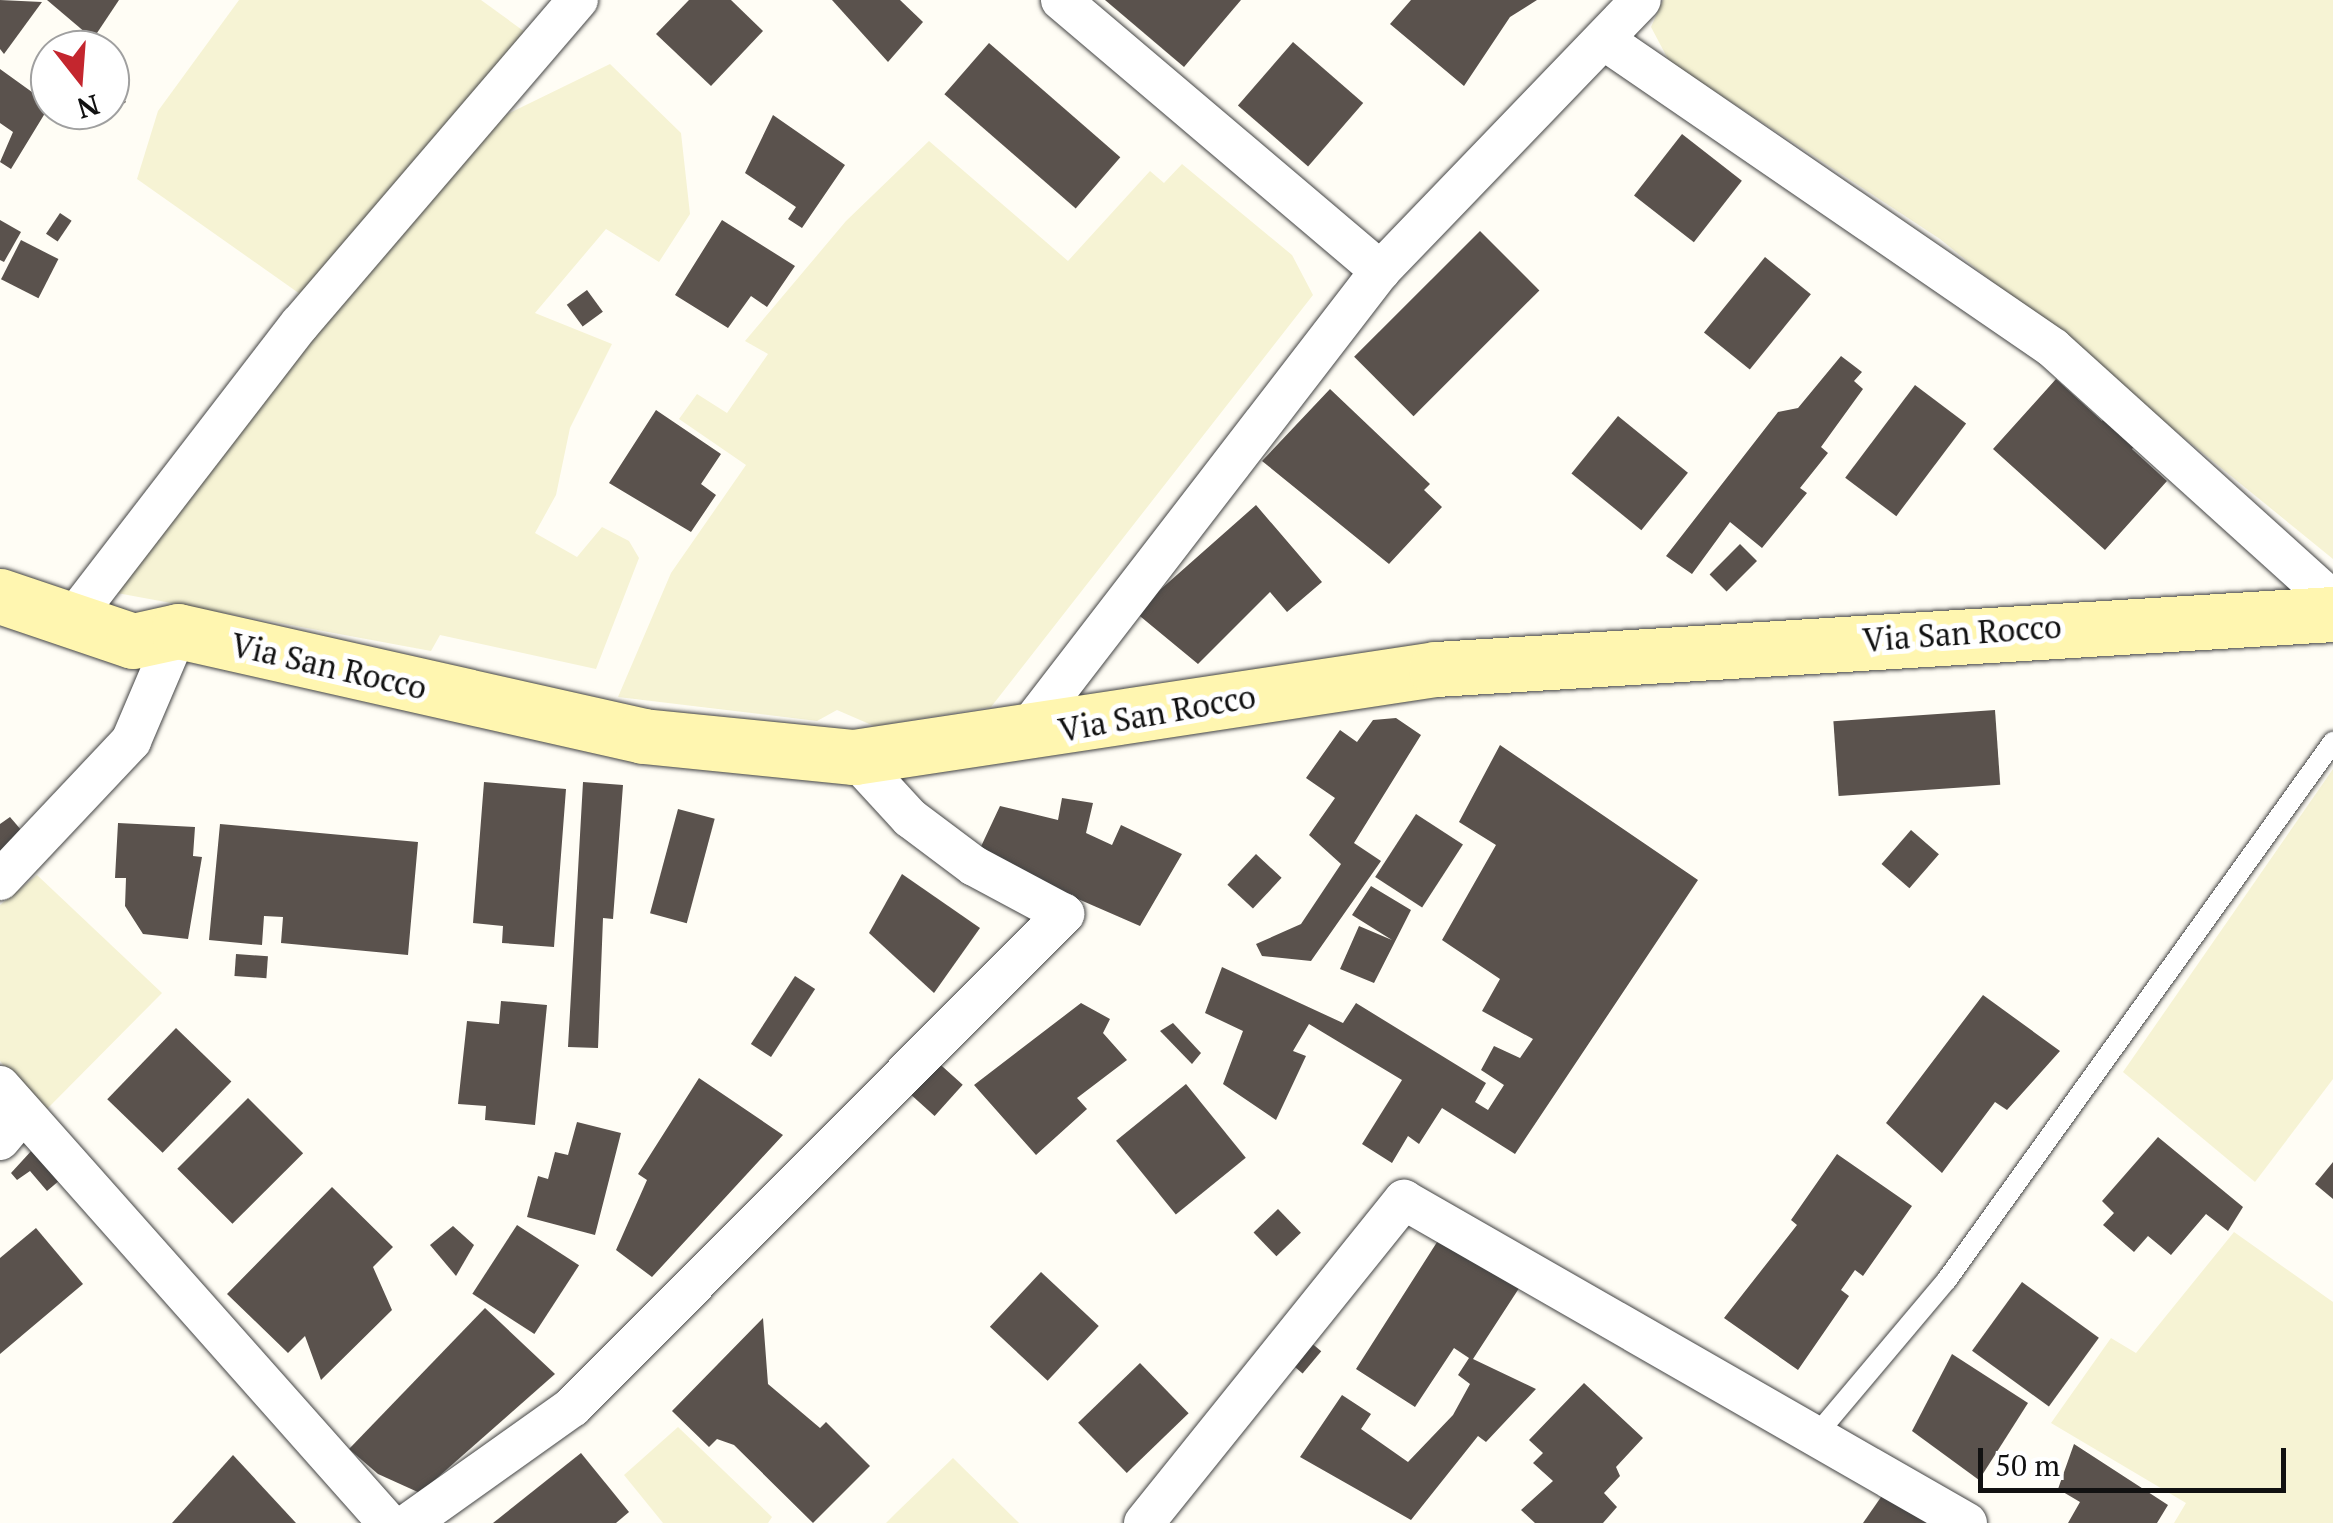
<!DOCTYPE html>
<style>
body{margin:0}
#map{position:relative;width:2333px;height:1523px;overflow:hidden;background:#fffdf5;font-family:"PT Serif",serif}
div>[style]{position:absolute}
.farmland>*{inset:0;background:#f6f3d4}
.building>*{inset:0;background:#5a524d;transform-origin:0 0}
.roads{filter:drop-shadow(0 0 2px #444) drop-shadow(0 0 2px #444)}
.lane>*{height:20px;margin:-10px;padding:0 10px;transform-origin:10px;border-radius:10px;background:#fff}
.street>*{height:40px;margin:-20px;padding:0 20px;transform-origin:20px;border-radius:20px;background:#fff}
.secondary>*{height:55px;margin:-27.5px;padding:0 27.5px;transform-origin:27.5px;border-radius:27.5px;background:#fff6b0}
span{translate:-50% -50%;white-space:nowrap;text-align:center;line-height:1.15;-webkit-text-stroke:10px #fff;paint-order:stroke}
.street-label{font-size:32px;color:#111}
.north{position:absolute;left:30px;top:30px;width:100px;height:100px;box-sizing:border-box;background:#fff;border:2px solid #a0a0a0;border-radius:50%;rotate:163deg;font-size:28px;font-weight:700;line-height:40px;text-align:center;color:#111}
.north::after{content:'';display:block;margin:auto;width:35px;height:45px;background:#c4262e;clip-path:polygon(50% 0,100% 100%,50% 72%,0 100%)}
.scale{position:absolute;left:1978px;top:1448px;width:308px;height:45px;box-sizing:border-box;border:5px solid #111;border-top:0;padding-left:12px;font-size:30px;line-height:35px;white-space:nowrap;color:#111;-webkit-text-stroke:8px #fff;paint-order:stroke}
</style>
<div id="map">
<div class="farmland">
<i style="clip-path:polygon(239px 0,481px 0,525px 32px,300px 294px,137px 179px,158px 111px)"></i>
<i style="clip-path:polygon(1663px 0,2333px 0,2333px 559px,1940px 239px,1669px 61px,1651px 27px)"></i>
<i style="clip-path:polygon(610px 64px,681px 133px,690px 214px,659px 262px,606px 229px,535px 313px,612px 344px,570px 428px,556px 495px,535px 533px,577px 557px,602px 527px,629px 541px,639px 558px,596px 669px,440px 635px,431px 651px,117px 593px,289px 358px,485px 125px)"></i>
<i style="clip-path:polygon(929px 141px,1068px 261px,1150px 171px,1164px 183px,1182px 164px,1292px 255px,1313px 295px,991px 707px,874px 726px,837px 710px,817px 721px,618px 697px,671px 573px,746px 465px,679px 419px,697px 394px,727px 413px,768px 354px,745px 341px,846px 221px)"></i>
<i style="clip-path:polygon(2333px 769px,2333px 1079px,2255px 1182px,2123px 1072px)"></i>
<i style="clip-path:polygon(37px 875px,162px 993px,43px 1113px,0 1061px,0 905px)"></i>
<i style="clip-path:polygon(2234px 1232px,2333px 1302px,2333px 1523px,2174px 1523px,2186px 1503px,2051px 1423px,2111px 1338px,2136px 1353px)"></i>
<i style="clip-path:polygon(678px 1427px,772px 1517px,768px 1523px,663px 1523px,624px 1475px)"></i>
<i style="clip-path:polygon(953px 1458px,1019px 1523px,886px 1523px,897px 1512px)"></i>
</div>
<div class="building">
<i style="clip-path:polygon(0 0,42px 2px,4px 54px,0 49px)"></i>
<i style="clip-path:polygon(47px 0,119px 0,93px 39px)"></i>
<i style="clip-path:polygon(689px 0,731px 0,763px 31px,711px 86px,656px 34px)"></i>
<i style="clip-path:polygon(832px 0,900px 0,923px 22px,888px 62px)"></i>
<i style="clip-path:polygon(1105px 0,1241px 0,1184px 67px)"></i>
<i style="clip-path:polygon(1411px 0,1537px 0,1510px 17px,1464px 86px,1390px 24px)"></i>
<i style="left:1293px;top:42px;width:93px;height:84px;rotate:41deg"></i>
<i style="left:989px;top:43px;width:174px;height:68px;rotate:41deg"></i>
<i style="clip-path:polygon(0 69px,50px 105px,11px 169px,0 162px,13px 132px,0 123px)"></i>
<i style="clip-path:polygon(110px 80px,126px 102px,103px 119px,97px 110px,110px 110px)"></i>
<i style="clip-path:polygon(773px 115px,845px 165px,802px 228px,788px 219px,796px 207px,745px 173px)"></i>
<i style="left:1682px;top:134px;width:76px;height:78px;rotate:38deg"></i>
<i style="left:60px;top:213px;width:14px;height:25px;rotate:34deg"></i>
<i style="clip-path:polygon(0 220px,21px 232px,4px 262px,0 260px)"></i>
<i style="clip-path:polygon(722px 220px,795px 266px,767px 307px,751px 296px,728px 328px,675px 295px)"></i>
<i style="left:1480px;top:231px;width:84px;height:178px;rotate:45deg"></i>
<i style="left:21px;top:240px;width:42px;height:44px;rotate:27deg"></i>
<i style="left:1765px;top:257px;width:59px;height:97px;rotate:39deg"></i>
<i style="left:587px;top:290px;width:27px;height:25px;rotate:54deg"></i>
<i style="clip-path:polygon(1841px 356px,1862px 372px,1854px 381px,1863px 389px,1821px 447px,1828px 453px,1800px 488px,1807px 493px,1762px 548px,1730px 522px,1692px 574px,1666px 556px,1778px 412px,1798px 408px)"></i>
<i style="clip-path:polygon(2056px 379px,2102px 421px,2113px 409px,2142px 437px,2132px 449px,2167px 481px,2105px 550px,1993px 449px)"></i>
<i style="left:1915px;top:385px;width:64px;height:116px;rotate:37deg"></i>
<i style="clip-path:polygon(1330px 389px,1430px 484px,1424px 490px,1442px 507px,1389px 564px,1262px 461px)"></i>
<i style="clip-path:polygon(656px 410px,721px 454px,701px 484px,716px 495px,691px 532px,609px 483px)"></i>
<i style="left:1618px;top:416px;width:90px;height:74px;rotate:39deg"></i>
<i style="clip-path:polygon(1256px 505px,1322px 582px,1287px 612px,1270px 592px,1198px 664px,1135px 612px)"></i>
<i style="left:1740px;top:544px;width:24px;height:43px;rotate:45deg"></i>
<i style="left:1995px;top:710px;width:75px;height:162px;rotate:86deg"></i>
<i style="clip-path:polygon(1396px 718px,1421px 735px,1354px 843px,1381px 861px,1311px 961px,1262px 956px,1256px 944px,1301px 924px,1341px 864px,1309px 835px,1335px 798px,1306px 778px,1340px 730px,1357px 742px,1373px 720px)"></i>
<i style="clip-path:polygon(1500px 745px,1698px 880px,1515px 1154px,1442px 1108px,1419px 1144px,1408px 1136px,1392px 1163px,1362px 1144px,1402px 1080px,1309px 1024px,1293px 1051px,1306px 1056px,1276px 1120px,1223px 1084px,1243px 1031px,1205px 1013px,1222px 967px,1343px 1023px,1356px 1003px,1486px 1083px,1475px 1102px,1488px 1110px,1504px 1085px,1481px 1070px,1494px 1046px,1520px 1058px,1533px 1039px,1482px 1011px,1500px 979px,1442px 940px,1496px 845px,1459px 822px)"></i>
<i style="clip-path:polygon(484px 782px,566px 789px,554px 947px,502px 943px,503px 926px,473px 923px)"></i>
<i style="clip-path:polygon(583px 782px,623px 785px,613px 919px,603px 918px,598px 1048px,568px 1047px)"></i>
<i style="clip-path:polygon(1062px 798px,1093px 803px,1086px 833px,1112px 845px,1121px 825px,1182px 854px,1140px 926px,977px 855px,1000px 806px,1058px 820px)"></i>
<i style="left:678px;top:809px;width:38px;height:108px;rotate:15deg"></i>
<i style="left:1416px;top:814px;width:56px;height:75px;rotate:33deg"></i>
<i style="clip-path:polygon(10px 817px,28px 838px,0 861px,0 824px)"></i>
<i style="clip-path:polygon(118px 823px,195px 827px,193px 856px,202px 857px,188px 939px,143px 934px,125px 906px,126px 878px,115px 878px)"></i>
<i style="clip-path:polygon(220px 824px,418px 842px,408px 955px,281px 943px,283px 917px,264px 916px,262px 945px,209px 940px)"></i>
<i style="left:1911px;top:830px;width:37px;height:45px;rotate:41deg"></i>
<i style="left:1256px;top:854px;width:35px;height:42px;rotate:43deg"></i>
<i style="clip-path:polygon(902px 874px,980px 928px,934px 993px,869px 933px)"></i>
<i style="clip-path:polygon(1371px 886px,1411px 910px,1374px 983px,1340px 969px,1359px 926px,1392px 940px,1352px 915px)"></i>
<i style="left:236px;top:954px;width:32px;height:22px;rotate:4deg"></i>
<i style="left:795px;top:976px;width:24px;height:81px;rotate:33deg"></i>
<i style="clip-path:polygon(1983px 995px,2060px 1051px,2007px 1110px,1995px 1102px,1942px 1173px,1886px 1123px)"></i>
<i style="clip-path:polygon(501px 1001px,547px 1005px,535px 1125px,485px 1120px,486px 1106px,458px 1104px,467px 1021px,499px 1024px)"></i>
<i style="clip-path:polygon(1081px 1003px,1110px 1019px,1103px 1033px,1127px 1060px,1077px 1098px,1087px 1109px,1036px 1155px,974px 1085px)"></i>
<i style="clip-path:polygon(1173px 1023px,1201px 1053px,1192px 1064px,1160px 1031px)"></i>
<i style="left:176px;top:1028px;width:77px;height:99px;rotate:44deg"></i>
<i style="left:933px;top:1058px;width:40px;height:42px;rotate:42deg"></i>
<i style="clip-path:polygon(699px 1078px,783px 1135px,652px 1277px,616px 1250px,647px 1180px,638px 1174px)"></i>
<i style="left:1186px;top:1084px;width:95px;height:90px;rotate:51deg"></i>
<i style="left:248px;top:1098px;width:78px;height:100px;rotate:45deg"></i>
<i style="clip-path:polygon(577px 1122px,621px 1133px,595px 1235px,527px 1217px,538px 1176px,548px 1179px,555px 1152px,568px 1155px)"></i>
<i style="clip-path:polygon(2158px 1137px,2243px 1207px,2228px 1231px,2206px 1214px,2171px 1255px,2148px 1236px,2134px 1252px,2103px 1225px,2114px 1213px,2102px 1201px)"></i>
<i style="clip-path:polygon(33px 1149px,60px 1180px,47px 1191px,30px 1171px,17px 1180px,11px 1173px)"></i>
<i style="clip-path:polygon(1837px 1154px,1912px 1206px,1863px 1276px,1855px 1270px,1841px 1290px,1849px 1296px,1798px 1370px,1724px 1318px,1797px 1225px,1791px 1220px)"></i>
<i style="clip-path:polygon(2333px 1162px,2333px 1199px,2315px 1184px)"></i>
<i style="clip-path:polygon(332px 1187px,393px 1247px,373px 1267px,392px 1310px,321px 1380px,305px 1336px,288px 1353px,227px 1294px)"></i>
<i style="left:1278px;top:1209px;width:33px;height:34px;rotate:46deg"></i>
<i style="left:517px;top:1225px;width:74px;height:82px;rotate:33deg"></i>
<i style="clip-path:polygon(453px 1226px,474px 1245px,456px 1276px,430px 1245px)"></i>
<i style="clip-path:polygon(36px 1228px,83px 1284px,0 1354px,0 1258px)"></i>
<i style="clip-path:polygon(1446px 1228px,1525px 1279px,1473px 1359px,1536px 1389px,1486px 1442px,1478px 1436px,1411px 1520px,1300px 1457px,1342px 1395px,1371px 1414px,1361px 1429px,1408px 1462px,1453px 1415px,1470px 1384px,1458px 1375px,1469px 1358px,1454px 1348px,1415px 1407px,1356px 1369px)"></i>
<i style="left:1041px;top:1272px;width:79px;height:75px;rotate:43deg"></i>
<i style="left:2022px;top:1282px;width:95px;height:85px;rotate:36deg"></i>
<i style="clip-path:polygon(485px 1308px,555px 1374px,420px 1493px,378px 1474px,349px 1449px)"></i>
<i style="clip-path:polygon(763px 1318px,768px 1384px,820px 1428px,826px 1422px,870px 1466px,813px 1523px,734px 1445px,717px 1439px,709px 1447px,672px 1411px)"></i>
<i style="left:1309px;top:1341px;width:16px;height:29px;rotate:40deg"></i>
<i style="clip-path:polygon(1952px 1354px,2028px 1403px,1979px 1480px,1912px 1431px)"></i>
<i style="left:1140px;top:1363px;width:70px;height:86px;rotate:46deg"></i>
<i style="clip-path:polygon(1584px 1383px,1643px 1438px,1616px 1467px,1620px 1476px,1604px 1493px,1617px 1507px,1603px 1523px,1535px 1523px,1521px 1510px,1553px 1481px,1533px 1463px,1543px 1453px,1529px 1440px)"></i>
<i style="clip-path:polygon(2074px 1444px,2168px 1505px,2157px 1523px,2068px 1523px,2080px 1502px,2058px 1489px)"></i>
<i style="clip-path:polygon(581px 1453px,629px 1512px,616px 1523px,493px 1523px)"></i>
<i style="clip-path:polygon(233px 1455px,296px 1523px,172px 1523px)"></i>
<i style="clip-path:polygon(1888px 1487px,1940px 1523px,1863px 1523px)"></i>
</div>
<div class="roads">
<div class="lane">
<i style="left:1817px;top:1434px;width:200px;rotate:-49.9deg"></i>
<i style="left:1946px;top:1281px;width:664px;rotate:-54.32deg"></i>
</div>
<div class="street">
<i style="left:1061px;top:0;width:419px;rotate:40.3deg"></i>
<i style="left:1607px;top:42px;width:541px;rotate:34.45deg"></i>
<i style="left:2053px;top:348px;width:377px;rotate:42.1deg"></i>
<i style="left:71px;top:621px;width:375px;rotate:-52.4deg"></i>
<i style="left:300px;top:324px;width:427px;rotate:-49.4deg"></i>
<i style="left:1022px;top:736px;width:587px;rotate:-52.41deg"></i>
<i style="left:1380px;top:271px;width:376px;rotate:-46.1deg"></i>
<i style="left:0;top:880px;width:191px;rotate:-46.7deg"></i>
<i style="left:131px;top:741px;width:120px;rotate:-66.9deg"></i>
<i style="left:0;top:1086px;width:584px;rotate:48.4deg"></i>
<i style="left:0;top:1140px;width:35px;rotate:-50deg"></i>
<i style="left:409px;top:1523px;width:200px;rotate:-35.4deg"></i>
<i style="left:572px;top:1407px;width:697px;rotate:-45.06deg"></i>
<i style="left:1064px;top:914px;width:102px;rotate:-151.9deg"></i>
<i style="left:974px;top:866px;width:80px;rotate:-143.1deg"></i>
<i style="left:910px;top:818px;width:83px;rotate:-132.6deg"></i>
<i style="left:1144px;top:1523px;width:415px;rotate:-51.2deg"></i>
<i style="left:1404px;top:1200px;width:649px;rotate:29.84deg"></i>
</div>
<div class="secondary">
<i style="left:0;top:596px;width:140px;rotate:18.7deg"></i>
<i style="left:133px;top:641px;width:46px;rotate:-12.5deg"></i>
<i style="left:178px;top:631px;width:477px;rotate:12.7deg"></i>
<i style="left:643px;top:736px;width:212px;rotate:5.7deg"></i>
<i style="left:854px;top:757px;width:589px;rotate:-8.6deg"></i>
<i style="left:1436px;top:669px;width:899px;rotate:-3.51deg"></i>
</div>
</div>
<div class="street-label">
<span style="left:1962px;top:633px;rotate:-4deg">Via San Rocco</span>
<span style="left:329px;top:666px;rotate:13deg">Via San Rocco</span>
<span style="left:1157px;top:713px;rotate:-10deg">Via San Rocco</span>
</div>
<div class="north">N</div>
<div class="scale">50 m</div>
</div>
